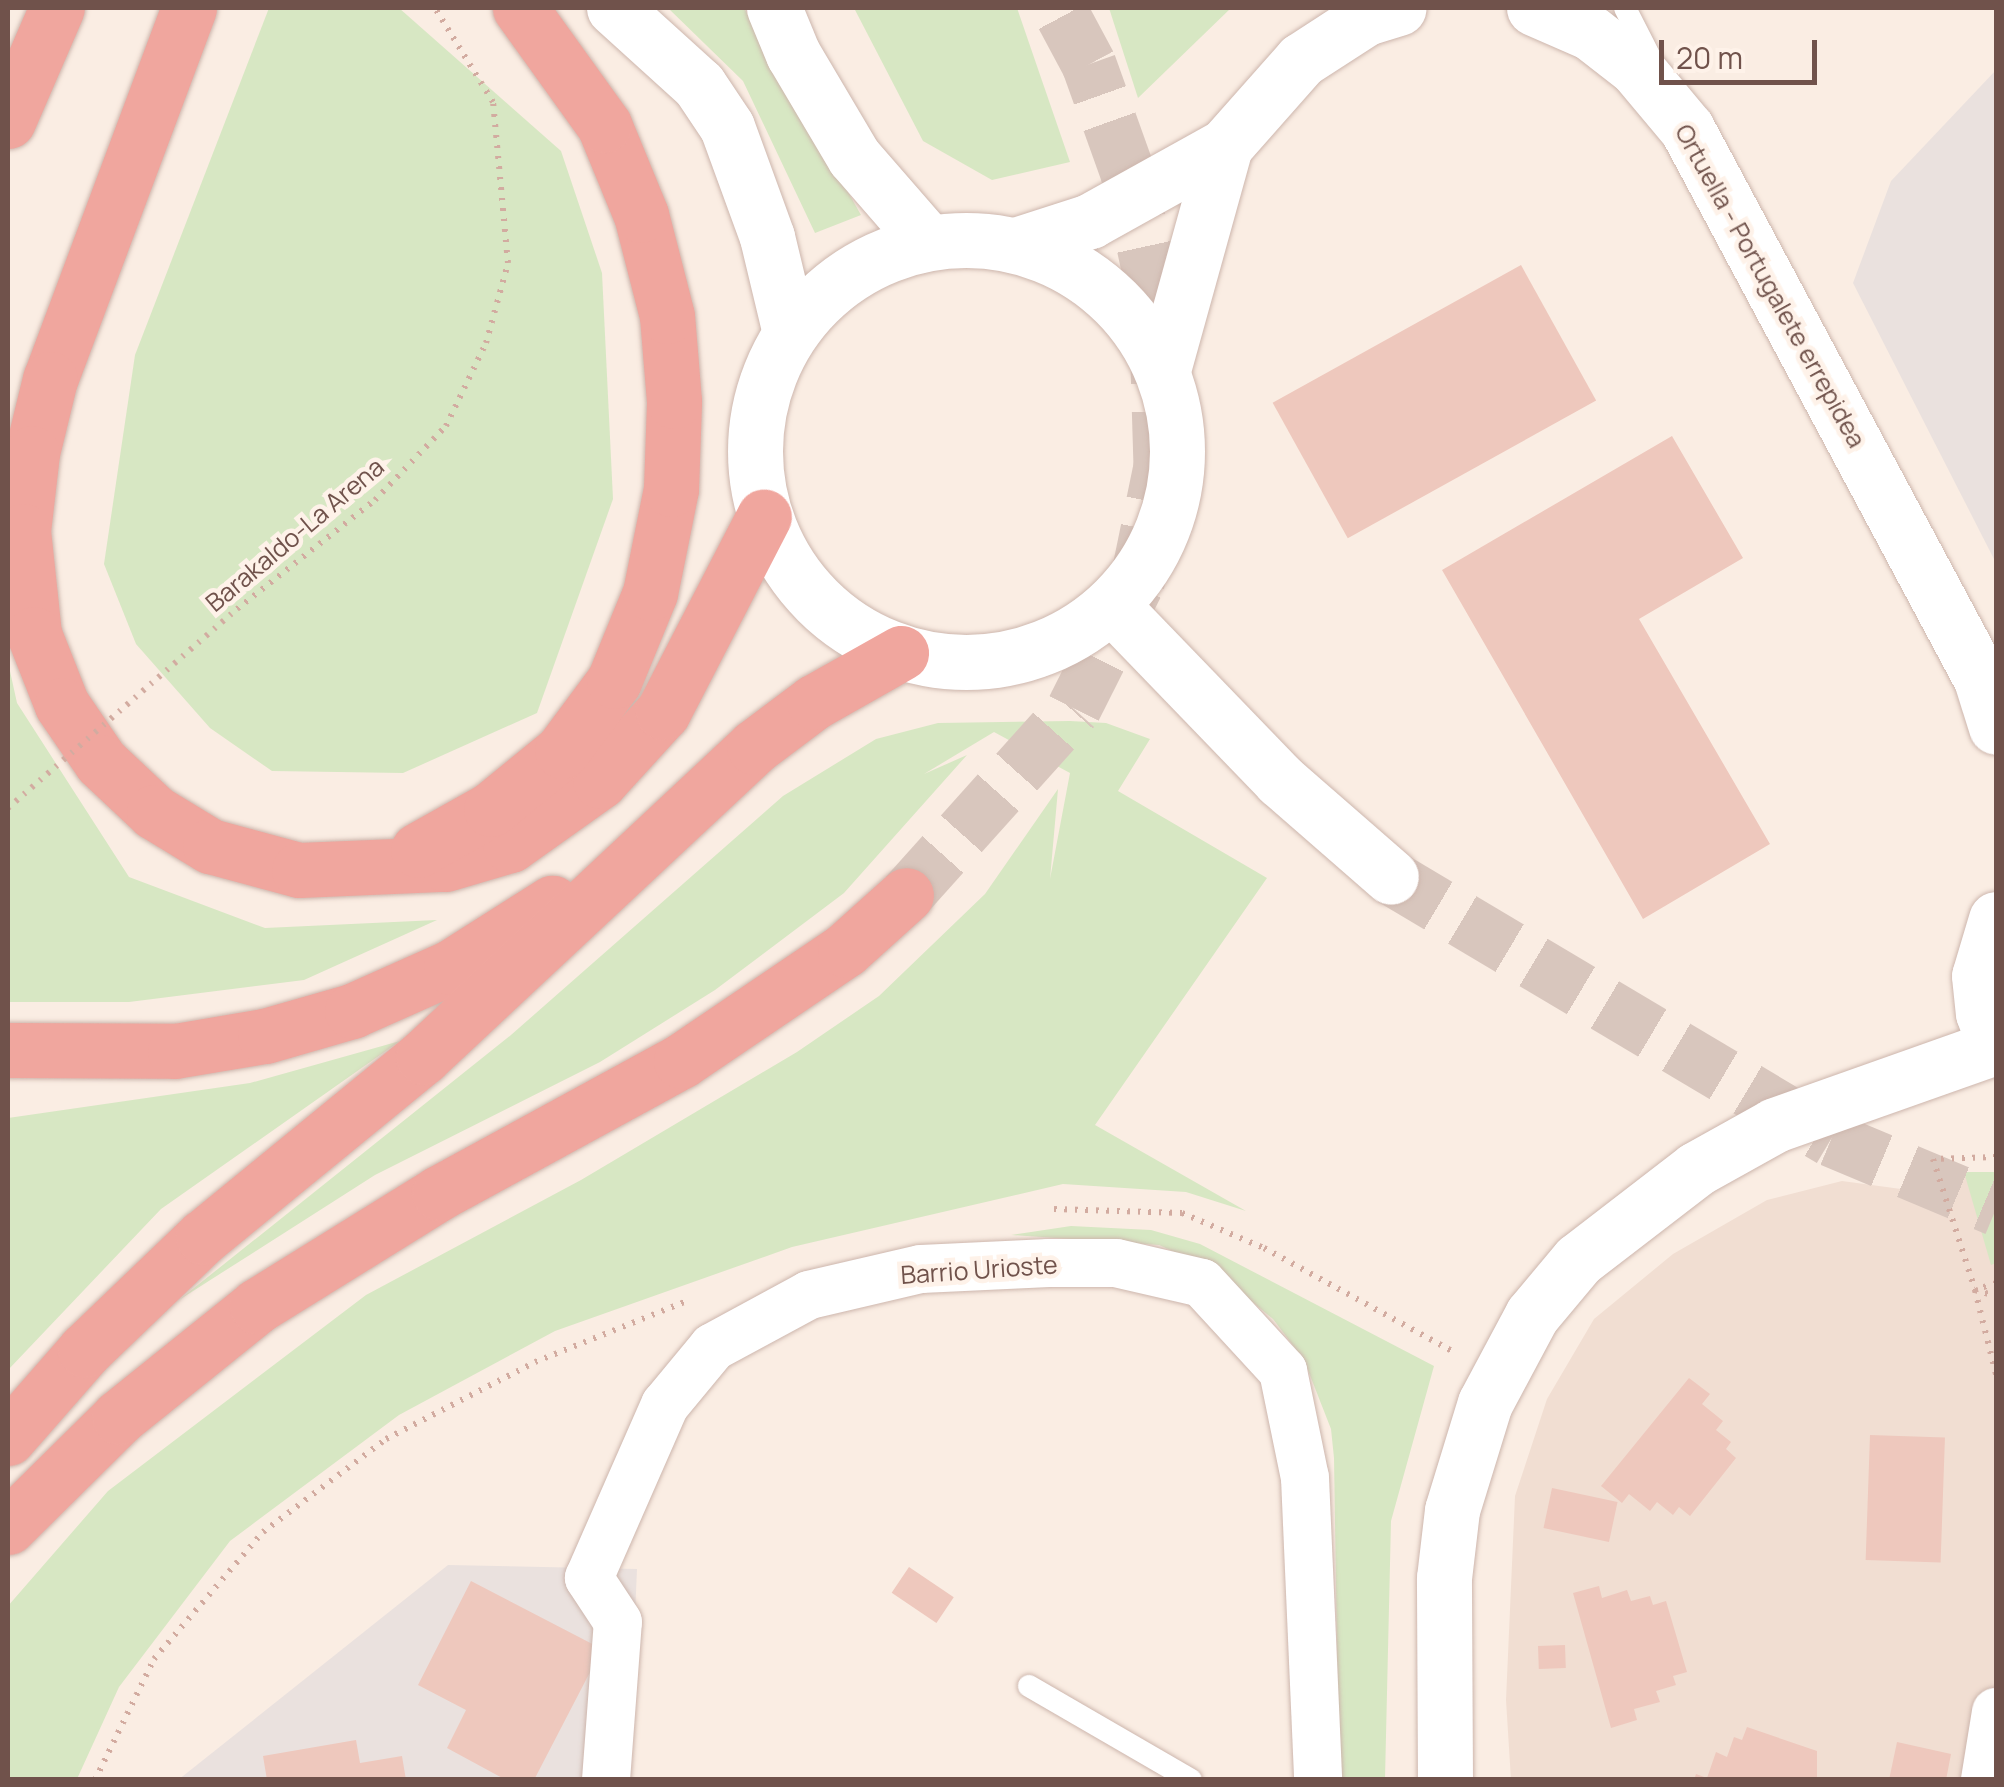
<!DOCTYPE html>
<style>
body{margin:0}
#map{position:relative;width:2004px;height:1787px;overflow:hidden;background:#faede3;font-family:Manrope,sans-serif}
div>[style]{position:absolute}
.residential>*{inset:0;background:#f1ded2}
.industrial>*{inset:0;background:#eae1de}
.green>*{inset:0;background:#d7e7c3}
.building>*{inset:0;background:#eec8bd;transform-origin:0 0}
.secondary-tunnel>*{height:55px;margin-top:-27.5px;transform-origin:0;background:repeating-linear-gradient(90deg,#d8c6bd 0 55px,transparent 0 83px)}
.highway-tunnel>*{height:55px;margin-top:-27.5px;transform-origin:0;background:repeating-linear-gradient(90deg,#d8c6bd 0 55px,transparent 0 83px)}
.path>*{height:6px;margin-top:-3px;transform-origin:0;background:repeating-linear-gradient(90deg,#d2aba0 0 2.5px,transparent 0 10.5px)}
.roads{filter:drop-shadow(0 0 2px #cdb6ad) drop-shadow(0 0 2px #cdb6ad)}
.lane>*{height:22px;margin:-11px;padding:0 11px;transform-origin:11px;border-radius:11px;background:#fff}
.street>*{height:48px;margin:-24px;padding:0 24px;transform-origin:24px;border-radius:24px;background:#fff}
.secondary>*{height:55px;margin:-27.5px;padding:0 27.5px;transform-origin:27.5px;border-radius:27.5px;background:#fff}
.secondary>.ring{margin:-27.5px;padding:0;box-sizing:content-box;background:none;border:55px solid #fff;border-radius:50%}
.highway>*{height:55px;margin:-27.5px;padding:0 27.5px;transform-origin:27.5px;border-radius:27.5px;background:#f0a69e}
.path-bridge>*{height:6px;margin-top:-3px;transform-origin:0;background:repeating-linear-gradient(90deg,#d2aba0 0 2.5px,transparent 0 10.5px)}
span{translate:-50% -50%;white-space:nowrap;text-align:center;line-height:1.15;-webkit-text-stroke:9px #fef2e9;paint-order:stroke}
.street-label{font-size:25px;color:#70524b}
.frame{position:absolute;inset:0;border:10px solid #70524b;pointer-events:none}
.scale{position:absolute;left:1659px;top:40px;width:158px;height:45px;box-sizing:border-box;border:5px solid #70524b;border-top:0;padding-left:12px;font-size:30px;line-height:35px;white-space:nowrap;color:#70524b;-webkit-text-stroke:8px #fef2e9;paint-order:stroke}
</style>
<div id="map">
<div class="residential">
<i style="clip-path:polygon(1964px 1172px,1996px 1172px,1996px 1779px,1511px 1780px,1506px 1700px,1515px 1496px,1547px 1399px,1594px 1319px,1673px 1254px,1767px 1200px,1842px 1181px,1923px 1192px)"></i>
</div>
<div class="industrial">
<i style="clip-path:polygon(1996px 70px,1996px 563px,1853px 283px,1891px 181px)"></i>
<i style="clip-path:polygon(448px 1565px,637px 1569px,628px 1779px,178px 1780px)"></i>
</div>
<div class="green">
<i style="clip-path:polygon(269px 8px,399px 8px,561px 151px,602px 273px,613px 499px,537px 713px,403px 773px,272px 771px,210px 728px,136px 644px,104px 564px,135px 355px)"></i>
<i style="clip-path:polygon(668px 8px,744px 8px,861px 215px,815px 233px,743px 81px)"></i>
<i style="clip-path:polygon(854px 8px,1017px 8px,1070px 162px,992px 180px,923px 141px)"></i>
<i style="clip-path:polygon(1109px 8px,1231px 8px,1138px 98px)"></i>
<i style="clip-path:polygon(8px 662px,17px 703px,129px 877px,265px 928px,437px 920px,304px 980px,129px 1002px,8px 1002px)"></i>
<i style="clip-path:polygon(1070px 721px,1106px 723px,1150px 739px,1118px 791px,1267px 878px,1095px 1125px,1246px 1211px,1186px 1192px,1063px 1184px,792px 1247px,555px 1331px,399px 1415px,230px 1541px,119px 1687px,77px 1779px,8px 1779px,8px 1606px,108px 1491px,366px 1295px,581px 1180px,797px 1052px,879px 996px,985px 894px,1058px 789px,1050px 879px,1070px 773px,994px 732px,924px 774px,967px 755px,844px 893px,715px 990px,600px 1062px,375px 1175px,179px 1300px,511px 1035px,783px 796px,876px 739px,938px 723px)"></i>
<i style="clip-path:polygon(400px 1041px,161px 1209px,8px 1370px,8px 1118px,250px 1083px)"></i>
<i style="clip-path:polygon(1964px 1172px,1996px 1172px,1996px 1263px,1991px 1265px)"></i>
<i style="clip-path:polygon(1071px 1226px,1151px 1230px,1200px 1244px,1434px 1366px,1391px 1521px,1385px 1779px,1339px 1779px,1334px 1458px,1331px 1429px,1304px 1360px,1273px 1319px,1214px 1270px,1159px 1245px,1011px 1235px)"></i>
</div>
<div class="building">
<i style="left:1521px;top:265px;width:155px;height:284px;rotate:61deg"></i>
<i style="clip-path:polygon(1672px 436px,1743px 558px,1639px 619px,1770px 844px,1643px 919px,1442px 570px)"></i>
<i style="clip-path:polygon(1689px 1378px,1710px 1394px,1702px 1404px,1723px 1421px,1716px 1430px,1731px 1442px,1726px 1449px,1736px 1458px,1690px 1516px,1679px 1507px,1673px 1515px,1657px 1502px,1650px 1511px,1629px 1494px,1622px 1503px,1601px 1486px)"></i>
<i style="left:1870px;top:1435px;width:75px;height:125px;rotate:2deg"></i>
<i style="left:1552px;top:1488px;width:67px;height:41px;rotate:12deg"></i>
<i style="left:909px;top:1567px;width:54px;height:31px;rotate:34deg"></i>
<i style="clip-path:polygon(471px 1581px,602px 1649px,534px 1780px,506px 1780px,447px 1748px,466px 1710px,418px 1685px)"></i>
<i style="clip-path:polygon(1599px 1586px,1602px 1598px,1627px 1590px,1631px 1601px,1650px 1596px,1653px 1605px,1666px 1601px,1687px 1672px,1673px 1676px,1676px 1685px,1656px 1691px,1660px 1702px,1634px 1709px,1637px 1720px,1611px 1728px,1573px 1593px)"></i>
<i style="left:1565px;top:1645px;width:23px;height:27px;rotate:88deg"></i>
<i style="clip-path:polygon(1747px 1727px,1817px 1751px,1817px 1780px,1694px 1780px,1696px 1774px,1707px 1778px,1716px 1752px,1727px 1757px,1734px 1737px,1742px 1740px)"></i>
<i style="clip-path:polygon(356px 1740px,360px 1763px,402px 1756px,406px 1780px,267px 1780px,263px 1756px)"></i>
<i style="clip-path:polygon(1897px 1742px,1951px 1754px,1946px 1780px,1889px 1780px)"></i>
</div>
<div class="secondary-tunnel">
<i style="left:1391px;top:877px;width:512px;rotate:30.77deg"></i>
<i style="left:1831px;top:1139px;width:179px;rotate:22.7deg"></i>
</div>
<div class="highway-tunnel">
<i style="left:906px;top:895px;width:251px;rotate:-48.1deg"></i>
<i style="left:1074px;top:708px;width:140px;rotate:-63.3deg"></i>
<i style="left:1137px;top:583px;width:119px;rotate:-78.4deg"></i>
<i style="left:1161px;top:466px;width:166px;rotate:-91.7deg"></i>
<i style="left:1156px;top:300px;width:130px;rotate:-102.4deg"></i>
<i style="left:1128px;top:173px;width:116px;rotate:-109.7deg"></i>
<i style="left:1089px;top:64px;width:64px;rotate:-118.2deg"></i>
</div>
<div class="path">
<i style="left:375px;top:500px;width:103px;rotate:-46.2deg"></i>
<i style="left:446px;top:426px;width:92px;rotate:-64.3deg"></i>
<i style="left:486px;top:343px;width:83px;rotate:-74.6deg"></i>
<i style="left:508px;top:263px;width:162px;rotate:-95.3deg"></i>
<i style="left:493px;top:102px;width:110px;rotate:-121.7deg"></i>
<i style="left:1996px;top:1157px;width:63px;rotate:178.2deg"></i>
<i style="left:1933px;top:1159px;width:138px;rotate:72.2deg"></i>
<i style="left:1975px;top:1290px;width:22px;rotate:16deg"></i>
<i style="left:1054px;top:1209px;width:128px;rotate:1.8deg"></i>
<i style="left:1182px;top:1213px;width:89px;rotate:23.1deg"></i>
<i style="left:1264px;top:1248px;width:214px;rotate:28.7deg"></i>
<i style="left:1996px;top:1283px;width:22px;rotate:162deg"></i>
<i style="left:1975px;top:1290px;width:87px;rotate:76deg"></i>
<i style="left:95px;top:1780px;width:135px;rotate:-64deg"></i>
<i style="left:154px;top:1659px;width:167px;rotate:-49.4deg"></i>
<i style="left:263px;top:1532px;width:154px;rotate:-37.1deg"></i>
<i style="left:386px;top:1439px;width:168px;rotate:-27.3deg"></i>
<i style="left:535px;top:1362px;width:161px;rotate:-21.9deg"></i>
</div>
<div class="roads">
<div class="lane">
<i style="left:1625px;top:8px;width:62px;rotate:63deg"></i>
<i style="left:1029px;top:1686px;width:187px;rotate:30.1deg"></i>
</div>
<div class="street">
<i style="left:606px;top:1780px;width:158px;rotate:-85.7deg"></i>
<i style="left:618px;top:1622px;width:53px;rotate:-123.4deg"></i>
<i style="left:589px;top:1578px;width:189px;rotate:-66.3deg"></i>
<i style="left:665px;top:1405px;width:75px;rotate:-50.4deg"></i>
<i style="left:713px;top:1347px;width:109px;rotate:-28.4deg"></i>
<i style="left:809px;top:1295px;width:115px;rotate:-13.1deg"></i>
<i style="left:921px;top:1269px;width:128px;rotate:-2.7deg"></i>
<i style="left:1049px;top:1263px;width:67px"></i>
<i style="left:1116px;top:1263px;width:88px;rotate:13.1deg"></i>
<i style="left:1202px;top:1283px;width:120px;rotate:47.4deg"></i>
<i style="left:1283px;top:1371px;width:109px;rotate:78.4deg"></i>
<i style="left:1305px;top:1478px;width:302px;rotate:87.5deg"></i>
<i style="left:1985px;top:1780px;width:69px;rotate:-80.8deg"></i>
</div>
<div class="secondary">
<i style="left:614px;top:8px;width:115px;rotate:42.2deg"></i>
<i style="left:699px;top:85px;width:50px;rotate:56.3deg"></i>
<i style="left:727px;top:127px;width:117px;rotate:70deg"></i>
<i style="left:767px;top:237px;width:99px;rotate:76.5deg"></i>
<i style="left:774px;top:8px;width:50px;rotate:67.6deg"></i>
<i style="left:793px;top:54px;width:120px;rotate:59.4deg"></i>
<i style="left:854px;top:157px;width:113px;rotate:49deg"></i>
<i style="left:1534px;top:8px;width:62px;rotate:23.7deg"></i>
<i style="left:1591px;top:33px;width:57px;rotate:37.9deg"></i>
<i style="left:1636px;top:68px;width:80px;rotate:50.1deg"></i>
<i style="left:1687px;top:129px;width:624px;rotate:61.87deg"></i>
<i style="left:1981px;top:679px;width:50px;rotate:72.6deg"></i>
<i class="ring" style="left:755px;top:240px;width:367px;height:367px"></i>
<i style="left:1019px;top:244px;width:75px;rotate:-17.9deg"></i>
<i style="left:1090px;top:221px;width:154px;rotate:-29.1deg"></i>
<i style="left:1225px;top:146px;width:115px;rotate:-48.5deg"></i>
<i style="left:1301px;top:60px;width:77px;rotate:-32.9deg"></i>
<i style="left:1366px;top:18px;width:34px;rotate:-17deg"></i>
<i style="left:1163px;top:370px;width:232px;rotate:-74.5deg"></i>
<i style="left:1112px;top:606px;width:242px;rotate:46deg"></i>
<i style="left:1280px;top:780px;width:147px;rotate:41.1deg"></i>
<i style="left:1996px;top:919px;width:59px;rotate:106.6deg"></i>
<i style="left:1979px;top:976px;width:37px;rotate:84deg"></i>
<i style="left:1983px;top:1013px;width:38px;rotate:70deg"></i>
<i style="left:1445px;top:1780px;width:202px;rotate:-90.3deg"></i>
<i style="left:1444px;top:1578px;width:68px;rotate:-83.3deg"></i>
<i style="left:1452px;top:1510px;width:112px;rotate:-72.9deg"></i>
<i style="left:1485px;top:1403px;width:100px;rotate:-61.9deg"></i>
<i style="left:1532px;top:1315px;width:72px;rotate:-50.1deg"></i>
<i style="left:1578px;top:1260px;width:149px;rotate:-37.6deg"></i>
<i style="left:1696px;top:1169px;width:90px;rotate:-29.1deg"></i>
<i style="left:1775px;top:1125px;width:233px;rotate:-19.5deg"></i>
</div>
<div class="highway">
<i style="left:189px;top:8px;width:396px;rotate:110.5deg"></i>
<i style="left:50px;top:379px;width:76px;rotate:103.7deg"></i>
<i style="left:32px;top:453px;width:79px;rotate:96.6deg"></i>
<i style="left:23px;top:531px;width:104px;rotate:83.9deg"></i>
<i style="left:34px;top:634px;width:76px;rotate:68.5deg"></i>
<i style="left:62px;top:705px;width:69px;rotate:55.6deg"></i>
<i style="left:101px;top:762px;width:73px;rotate:43.3deg"></i>
<i style="left:154px;top:812px;width:66px;rotate:31.3deg"></i>
<i style="left:210px;top:846px;width:92px;rotate:15.1deg"></i>
<i style="left:299px;top:870px;width:146px;rotate:-2.4deg"></i>
<i style="left:445px;top:864px;width:68px;rotate:-16.3deg"></i>
<i style="left:510px;top:845px;width:110px;rotate:-35.4deg"></i>
<i style="left:600px;top:781px;width:93px;rotate:-47.6deg"></i>
<i style="left:663px;top:712px;width:220px;rotate:-62.7deg"></i>
<i style="left:8px;top:121px;width:123px;rotate:-66.6deg"></i>
<i style="left:418px;top:850px;width:84px;rotate:-29.3deg"></i>
<i style="left:491px;top:809px;width:92px;rotate:-39.2deg"></i>
<i style="left:562px;top:751px;width:87px;rotate:-53.4deg"></i>
<i style="left:614px;top:681px;width:95px;rotate:-67.8deg"></i>
<i style="left:650px;top:593px;width:106px;rotate:-78.6deg"></i>
<i style="left:671px;top:489px;width:88px;rotate:-88deg"></i>
<i style="left:674px;top:401px;width:85px;rotate:-94.7deg"></i>
<i style="left:667px;top:316px;width:104px;rotate:-104.4deg"></i>
<i style="left:641px;top:215px;width:97px;rotate:-112.3deg"></i>
<i style="left:604px;top:125px;width:144px;rotate:-125.7deg"></i>
<i style="left:8px;top:1050px;width:167px;rotate:0.3deg"></i>
<i style="left:175px;top:1051px;width:91px;rotate:-9.5deg"></i>
<i style="left:265px;top:1036px;width:91px;rotate:-16deg"></i>
<i style="left:352px;top:1011px;width:108px;rotate:-24deg"></i>
<i style="left:451px;top:967px;width:120px;rotate:-32.4deg"></i>
<i style="left:8px;top:1438px;width:117px;rotate:-48.8deg"></i>
<i style="left:85px;top:1350px;width:163px;rotate:-43.8deg"></i>
<i style="left:203px;top:1237px;width:284px;rotate:-39.3deg"></i>
<i style="left:423px;top:1057px;width:453px;rotate:-43.1deg"></i>
<i style="left:754px;top:747px;width:75px;rotate:-36.9deg"></i>
<i style="left:814px;top:702px;width:100px;rotate:-29.4deg"></i>
<i style="left:8px;top:1527px;width:156px;rotate:-44.7deg"></i>
<i style="left:119px;top:1417px;width:177px;rotate:-38.8deg"></i>
<i style="left:257px;top:1306px;width:214px;rotate:-31.8deg"></i>
<i style="left:439px;top:1193px;width:276px;rotate:-28.6deg"></i>
<i style="left:681px;top:1061px;width:198px;rotate:-34.1deg"></i>
<i style="left:845px;top:950px;width:82px;rotate:-42deg"></i>
</div>
</div>
<div class="path-bridge">
<i style="left:8px;top:808px;width:303px;rotate:-41deg"></i>
<i style="left:237px;top:609px;width:176px;rotate:-38.3deg"></i>
</div>
<div class="street-label">
<span style="left:1770px;top:286px;rotate:61deg">Ortuella - Portugalete errepidea</span>
<span style="left:295px;top:535px;rotate:-40deg">Barakaldo-La Arena</span>
<span style="left:979px;top:1270px;rotate:-4deg">Barrio Urioste</span>
</div>
<div class="frame"></div>
<div class="scale">20 m</div>
</div>
